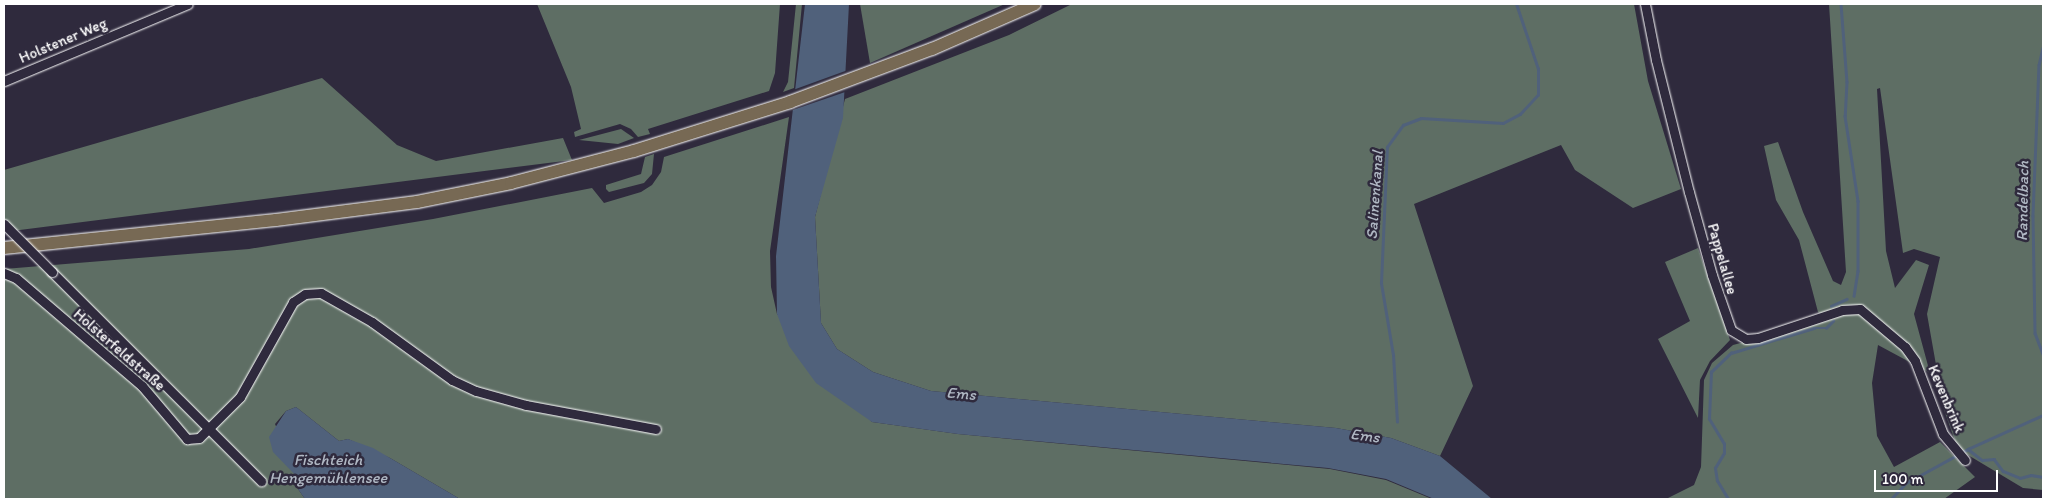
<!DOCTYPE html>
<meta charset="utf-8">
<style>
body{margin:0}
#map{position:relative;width:2047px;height:503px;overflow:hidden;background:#2f2a3d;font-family:Itim,sans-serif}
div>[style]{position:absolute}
.green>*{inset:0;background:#5e6e64}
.water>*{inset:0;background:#50617b}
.pier>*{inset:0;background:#2f2a3d}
.stream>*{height:2.5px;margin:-1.25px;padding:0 1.25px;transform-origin:1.25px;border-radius:1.25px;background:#50617b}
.roads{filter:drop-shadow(0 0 1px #fff) drop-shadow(0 0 1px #fff)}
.minor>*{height:9px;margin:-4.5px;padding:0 4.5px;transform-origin:4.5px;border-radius:4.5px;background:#2f2a3d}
.primary>*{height:12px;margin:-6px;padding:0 6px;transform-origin:6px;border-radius:6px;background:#776954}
.bridges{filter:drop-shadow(0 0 1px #fff) drop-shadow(0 0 1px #fff)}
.minor-bridge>*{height:9px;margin:-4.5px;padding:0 4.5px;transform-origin:4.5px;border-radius:4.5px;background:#2f2a3d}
span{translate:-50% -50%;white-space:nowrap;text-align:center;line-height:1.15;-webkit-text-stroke:5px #2f2a3d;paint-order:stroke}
.street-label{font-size:15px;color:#fff}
.water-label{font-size:16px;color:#b0b8c4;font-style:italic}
.frame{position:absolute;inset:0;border:5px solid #fff;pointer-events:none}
.scale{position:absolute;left:1874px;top:470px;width:124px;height:22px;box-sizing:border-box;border:2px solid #fff;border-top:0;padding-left:6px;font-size:15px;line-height:18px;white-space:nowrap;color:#fff;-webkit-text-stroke:4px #2f2a3d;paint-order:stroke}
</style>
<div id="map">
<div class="green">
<i style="clip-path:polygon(537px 4px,780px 4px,775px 73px,769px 91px,648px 129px,650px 134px,638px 137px,631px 129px,620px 124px,575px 137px,574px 132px,581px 129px,571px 87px)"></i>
<i style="clip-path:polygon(796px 4px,802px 4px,794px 88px,783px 92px,788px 82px)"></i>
<i style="clip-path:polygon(860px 4px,1005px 4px,870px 63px)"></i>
<i style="clip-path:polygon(1072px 4px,1634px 4px,1648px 81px,1681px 189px,1633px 208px,1575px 170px,1561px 145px,1414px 204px,1473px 386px,1440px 456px,1391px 438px,1336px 428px,931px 391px,873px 372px,837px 349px,821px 323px,815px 217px,845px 99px,1009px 35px)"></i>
<i style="clip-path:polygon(1829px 4px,2043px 4px,2043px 490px,2023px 488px,1958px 449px,1944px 410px,1927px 314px,1940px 257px,1914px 249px,1903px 253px,1880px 88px,1877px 89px,1886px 251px,1895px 288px,1916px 260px,1929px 265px,1914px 314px,1930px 373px,1878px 345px,1872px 383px,1877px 436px,1894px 467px,1940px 442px,1975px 477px,1944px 499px,1666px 499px,1694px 485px,1701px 467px,1704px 380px,1712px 363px,1733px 345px,1827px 320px,1818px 312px,1799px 240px,1776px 200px,1764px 146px,1778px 142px,1803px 212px,1833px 281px,1841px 285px,1846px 272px)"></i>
<i style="clip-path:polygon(322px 78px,397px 145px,436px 161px,563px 138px,572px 160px,4px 232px,4px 170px)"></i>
<i style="clip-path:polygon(789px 117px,770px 251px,771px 287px,777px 314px,872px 422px,958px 434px,1330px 469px,1386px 480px,1432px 499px,460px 499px,390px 458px,348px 439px,339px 441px,296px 407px,286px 411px,275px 424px,301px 482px,298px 489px,305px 499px,4px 499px,4px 269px,249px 249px,433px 219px,592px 188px,604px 203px,641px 192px,652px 185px,661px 172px,664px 157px)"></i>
<i style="clip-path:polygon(621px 129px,634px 138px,618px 144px,579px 140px)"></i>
<i style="clip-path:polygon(654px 154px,652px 174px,644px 183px,609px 192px,606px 189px,606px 185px,641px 174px,645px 157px)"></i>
<i style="clip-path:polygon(1698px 248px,1730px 340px,1710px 361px,1700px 380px,1698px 418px,1658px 339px,1690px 321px,1665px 262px)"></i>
</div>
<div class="water">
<i style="clip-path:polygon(805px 4px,849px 4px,843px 118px,815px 217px,821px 323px,837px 349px,873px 372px,931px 391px,1336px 428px,1391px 438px,1440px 456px,1492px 499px,1434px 499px,1386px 479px,1328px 468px,958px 434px,872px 422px,816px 383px,789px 346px,777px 314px,776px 256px)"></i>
<i style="clip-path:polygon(296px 407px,339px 441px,348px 439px,373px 448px,460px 499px,305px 499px,298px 489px,301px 481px,273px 452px,269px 437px,286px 411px)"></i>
</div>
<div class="pier">
<i style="clip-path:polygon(848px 70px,848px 91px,790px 111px,793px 90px)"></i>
</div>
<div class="stream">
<i style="left:1841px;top:4px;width:78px;rotate:85.6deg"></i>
<i style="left:1847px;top:82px;width:34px;rotate:93deg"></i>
<i style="left:1845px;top:116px;width:86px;rotate:81.3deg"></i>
<i style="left:1858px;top:201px;width:70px;rotate:90deg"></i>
<i style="left:1858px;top:271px;width:25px;rotate:99deg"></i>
<i style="left:2043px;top:48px;width:17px;rotate:103deg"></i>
<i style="left:2039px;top:65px;width:151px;rotate:92.3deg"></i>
<i style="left:2033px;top:216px;width:117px;rotate:89deg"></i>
<i style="left:2035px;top:333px;width:22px;rotate:69deg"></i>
<i style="left:1831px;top:306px;width:17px;rotate:-24deg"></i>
<i style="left:1397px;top:422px;width:67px;rotate:-93.4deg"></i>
<i style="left:1393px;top:355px;width:73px;rotate:-99.5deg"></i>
<i style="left:1381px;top:283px;width:136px;rotate:-87.5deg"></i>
<i style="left:1387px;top:147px;width:27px;rotate:-54deg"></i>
<i style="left:1403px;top:125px;width:19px;rotate:-21deg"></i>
<i style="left:1421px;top:118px;width:82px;rotate:3.5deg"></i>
<i style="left:1503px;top:123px;width:19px;rotate:-28deg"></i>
<i style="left:1520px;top:114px;width:26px;rotate:-47deg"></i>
<i style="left:1538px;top:95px;width:26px;rotate:-90deg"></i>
<i style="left:1538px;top:69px;width:69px;rotate:-108.7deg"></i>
<i style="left:1968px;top:449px;width:18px;rotate:38deg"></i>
<i style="left:1982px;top:460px;width:12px;rotate:-5deg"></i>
<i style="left:1994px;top:459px;width:15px;rotate:53deg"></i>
<i style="left:2003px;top:471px;width:18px;rotate:22deg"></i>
<i style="left:2020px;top:478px;width:11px;rotate:-15deg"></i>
<i style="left:2031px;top:475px;width:12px;rotate:9deg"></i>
<i style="left:1728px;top:499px;width:21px;rotate:-121deg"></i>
<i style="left:1717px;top:481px;width:13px;rotate:-99deg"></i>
<i style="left:1715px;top:468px;width:17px;rotate:-59deg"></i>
<i style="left:1724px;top:453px;width:9px;rotate:-90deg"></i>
<i style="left:1724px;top:444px;width:29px;rotate:-121deg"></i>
<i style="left:1709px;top:419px;width:47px;rotate:-87.6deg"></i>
<i style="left:1711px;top:372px;width:28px;rotate:-44deg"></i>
<i style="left:1731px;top:353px;width:87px;rotate:-16.8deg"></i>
<i style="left:1814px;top:328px;width:12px"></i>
<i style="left:1826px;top:328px;width:10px;rotate:-45deg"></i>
<i style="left:1891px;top:499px;width:22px;rotate:-47deg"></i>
<i style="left:1906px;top:483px;width:71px;rotate:-28.7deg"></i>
<i style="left:1968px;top:449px;width:82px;rotate:-24.4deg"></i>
</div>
<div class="roads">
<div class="minor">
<i style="left:1645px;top:4px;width:57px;rotate:78.9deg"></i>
<i style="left:1656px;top:60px;width:136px;rotate:76deg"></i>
<i style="left:1689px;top:192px;width:86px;rotate:74.5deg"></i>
<i style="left:1712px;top:275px;width:58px;rotate:70.9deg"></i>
<i style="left:1731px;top:330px;width:17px;rotate:31deg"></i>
<i style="left:1746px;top:339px;width:12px;rotate:-5deg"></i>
<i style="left:1758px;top:338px;width:89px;rotate:-18.4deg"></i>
<i style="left:1842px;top:310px;width:18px;rotate:-3deg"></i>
<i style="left:1860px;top:309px;width:59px;rotate:40.2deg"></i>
<i style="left:1905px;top:347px;width:17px;rotate:54deg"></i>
<i style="left:1915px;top:361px;width:78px;rotate:69deg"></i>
<i style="left:1943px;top:434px;width:34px;rotate:50deg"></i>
<i style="left:4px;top:81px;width:199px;rotate:-22.7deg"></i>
<i style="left:52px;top:272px;width:296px;rotate:45deg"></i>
<i style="left:4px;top:273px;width:13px;rotate:23deg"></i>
<i style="left:16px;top:278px;width:166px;rotate:40.6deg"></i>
<i style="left:142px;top:386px;width:70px;rotate:49.7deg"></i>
<i style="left:187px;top:439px;width:12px;rotate:-5deg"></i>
<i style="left:199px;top:438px;width:58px;rotate:-45deg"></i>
<i style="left:240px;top:397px;width:109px;rotate:-60.8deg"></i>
<i style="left:293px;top:302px;width:14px;rotate:-34deg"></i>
<i style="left:305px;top:294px;width:16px;rotate:-4deg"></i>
<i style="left:321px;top:293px;width:59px;rotate:29.6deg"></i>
<i style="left:372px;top:322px;width:99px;rotate:35.9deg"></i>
<i style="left:452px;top:380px;width:26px;rotate:25deg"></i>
<i style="left:476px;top:391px;width:52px;rotate:15.6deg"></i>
<i style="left:526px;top:405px;width:132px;rotate:10.5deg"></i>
</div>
<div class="primary">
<i style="left:4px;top:248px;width:273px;rotate:-5.9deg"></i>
<i style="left:276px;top:220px;width:142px;rotate:-7.3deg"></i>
<i style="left:417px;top:202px;width:96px;rotate:-11.4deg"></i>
<i style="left:511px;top:183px;width:127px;rotate:-14.6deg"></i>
<i style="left:634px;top:151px;width:164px;rotate:-17.4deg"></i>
<i style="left:790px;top:102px;width:152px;rotate:-20.5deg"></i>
<i style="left:932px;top:49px;width:112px;rotate:-23.6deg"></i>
</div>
</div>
<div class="bridges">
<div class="minor-bridge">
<i style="left:4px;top:224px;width:68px;rotate:45deg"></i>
</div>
</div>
<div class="street-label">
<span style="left:63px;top:41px;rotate:-23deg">Holstener Weg</span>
<span style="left:1722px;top:259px;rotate:74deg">Pappelallee</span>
<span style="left:119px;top:350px;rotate:41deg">Holsterfeldstraße</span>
<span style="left:1946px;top:399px;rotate:67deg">Kevenbrink</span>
</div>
<div class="water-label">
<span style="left:1375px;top:195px;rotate:-86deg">Salinenkanal</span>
<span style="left:2023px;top:201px;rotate:-89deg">Randelbach</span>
<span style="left:961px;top:394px;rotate:5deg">Ems</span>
<span style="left:1365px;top:436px;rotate:8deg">Ems</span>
<span style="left:328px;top:469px">Fischteich<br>Hengemühlensee</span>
</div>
<div class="frame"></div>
<div class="scale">100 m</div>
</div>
